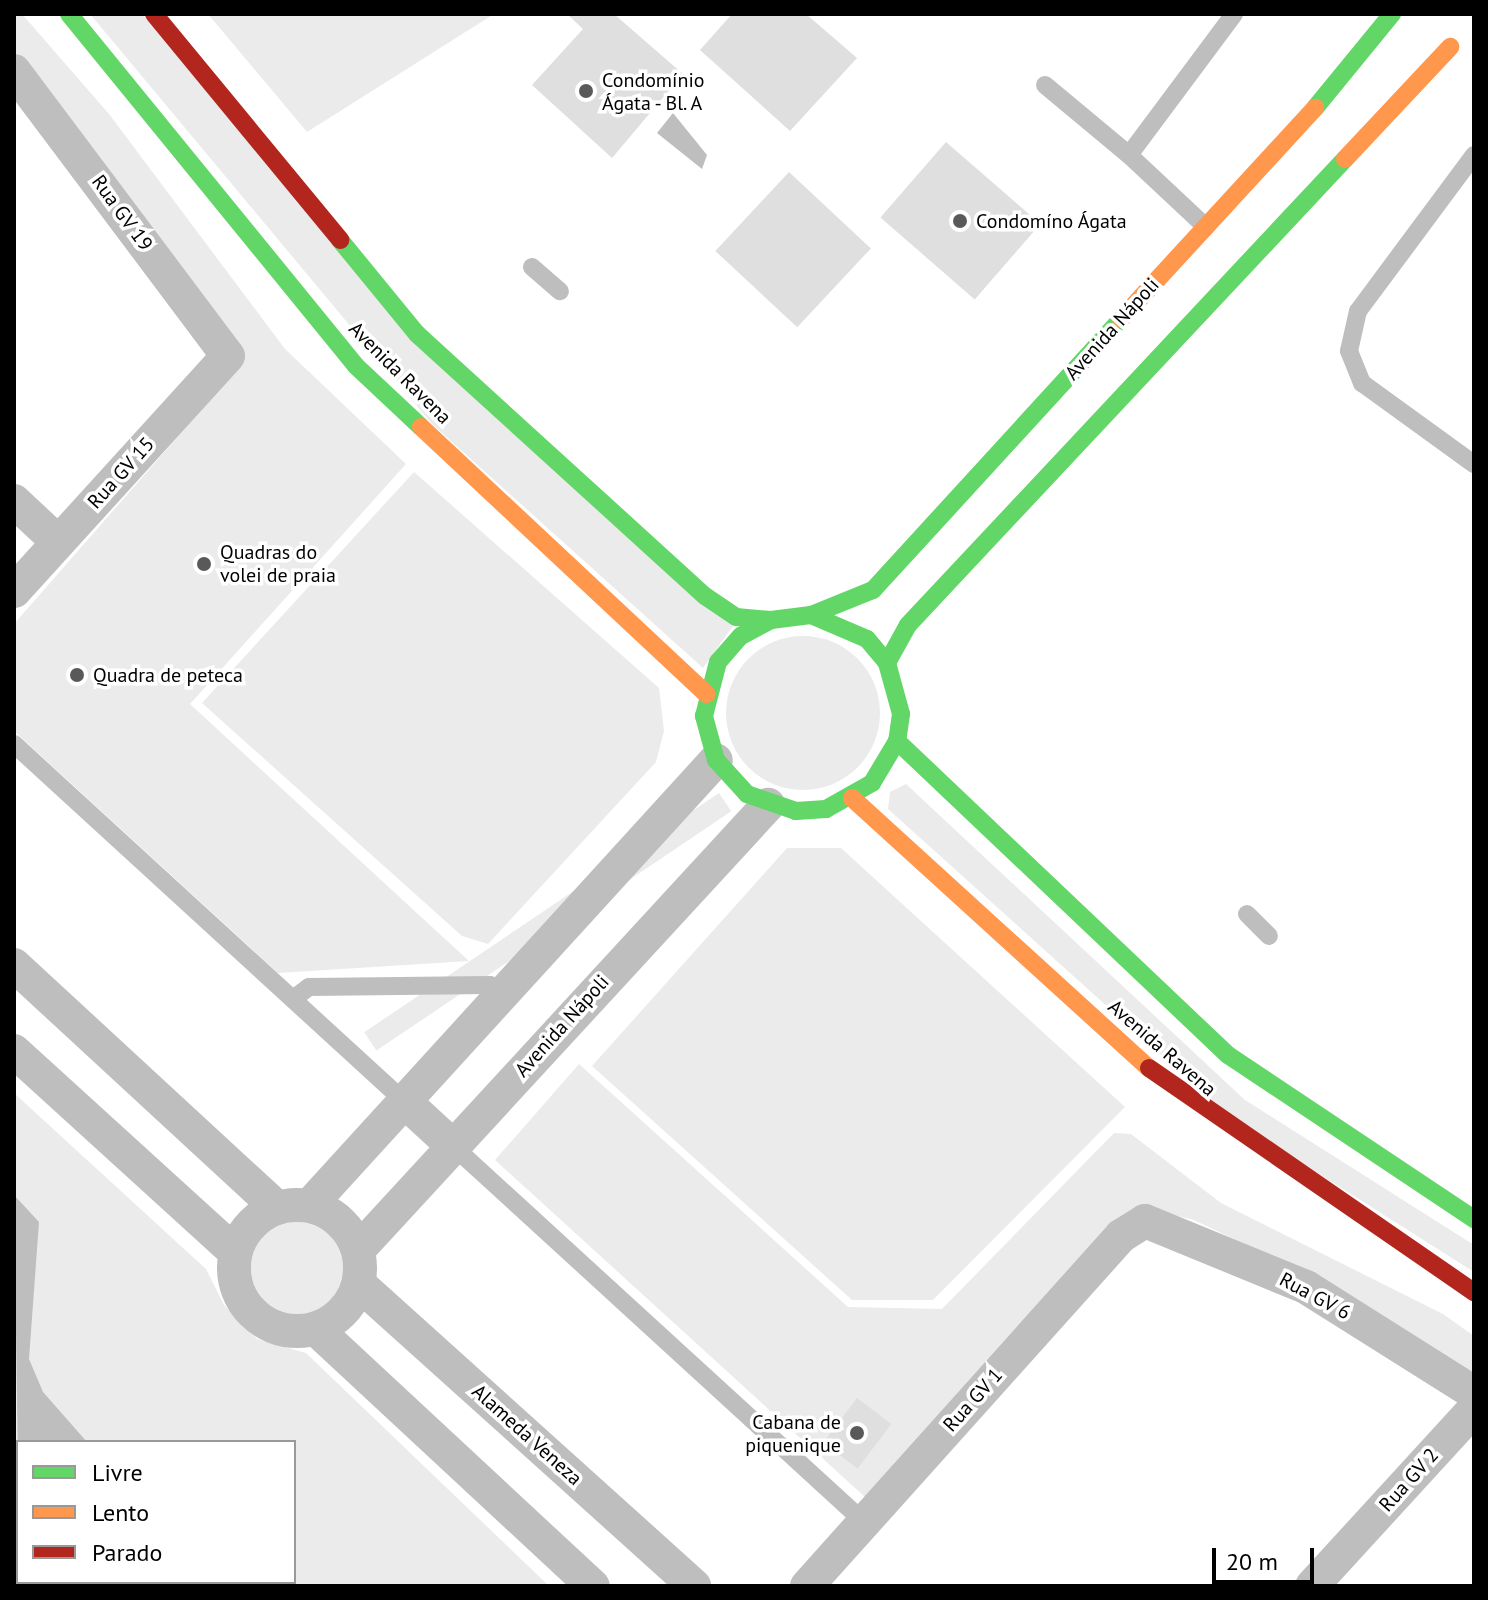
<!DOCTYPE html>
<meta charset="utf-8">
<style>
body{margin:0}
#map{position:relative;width:1488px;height:1600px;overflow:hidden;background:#fff;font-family:"PT Sans",sans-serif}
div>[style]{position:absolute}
.green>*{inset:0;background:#ebebeb;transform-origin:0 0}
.round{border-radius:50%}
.water>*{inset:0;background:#bebebe}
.building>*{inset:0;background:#dfdfdf;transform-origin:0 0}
.lane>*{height:18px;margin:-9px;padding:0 9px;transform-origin:9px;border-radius:9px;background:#bebebe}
.street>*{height:34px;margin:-17px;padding:0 17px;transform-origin:17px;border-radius:17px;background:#bebebe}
.street>.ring{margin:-17px;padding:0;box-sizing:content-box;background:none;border:34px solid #bebebe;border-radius:50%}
.fast>*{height:18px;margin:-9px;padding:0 9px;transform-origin:9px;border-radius:9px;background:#63d668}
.slow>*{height:18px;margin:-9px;padding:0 9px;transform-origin:9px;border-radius:9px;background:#ff974d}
.jam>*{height:18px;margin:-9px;padding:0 9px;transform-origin:9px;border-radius:9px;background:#b3261e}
.dots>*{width:22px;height:22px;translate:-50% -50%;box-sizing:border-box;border:4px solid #fff;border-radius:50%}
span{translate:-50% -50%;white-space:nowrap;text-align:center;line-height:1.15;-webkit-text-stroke:7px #fff;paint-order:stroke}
.poi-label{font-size:20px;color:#000}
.left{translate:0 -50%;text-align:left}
.right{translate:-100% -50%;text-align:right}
.street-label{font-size:20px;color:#000}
.frame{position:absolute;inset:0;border:16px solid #000;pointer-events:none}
.legend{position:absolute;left:16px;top:1440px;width:280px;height:144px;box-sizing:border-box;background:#fff;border:2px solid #999;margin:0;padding:10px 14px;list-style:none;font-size:24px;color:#000}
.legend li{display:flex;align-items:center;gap:16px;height:40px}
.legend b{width:40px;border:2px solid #999}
.scale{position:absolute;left:1212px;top:1548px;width:102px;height:36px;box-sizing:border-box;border:4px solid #000;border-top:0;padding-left:10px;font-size:24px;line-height:28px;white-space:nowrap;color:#000;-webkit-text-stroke:6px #fff;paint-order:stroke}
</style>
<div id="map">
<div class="green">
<i style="clip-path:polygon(14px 14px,22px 14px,109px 114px,285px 349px,406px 464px,190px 704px,469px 961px,278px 973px,14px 731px,14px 624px,244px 361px,41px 79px,14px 53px)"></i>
<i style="clip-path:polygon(90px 14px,142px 14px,313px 220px,733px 626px,703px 668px,432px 424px)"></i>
<i style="clip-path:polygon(208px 14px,494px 14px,307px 132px)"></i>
<i style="clip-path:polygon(414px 472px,659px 688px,664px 731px,656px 762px,488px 944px,462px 936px,202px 703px)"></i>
<i class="round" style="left:726px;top:636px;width:154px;height:154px"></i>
<i style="clip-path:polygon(906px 784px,1245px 1100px,1474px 1245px,1474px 1272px,1231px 1118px,888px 809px,890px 792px)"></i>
<i style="left:719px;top:793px;width:22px;height:428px;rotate:56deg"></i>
<i style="clip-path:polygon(787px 848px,841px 848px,1125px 1107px,933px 1300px,852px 1300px,592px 1066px)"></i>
<i style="clip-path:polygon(579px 1064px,848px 1307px,942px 1309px,1114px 1133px,1131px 1134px,1221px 1203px,1443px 1314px,1474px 1336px,1474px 1376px,1311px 1276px,1194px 1220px,1162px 1212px,865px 1497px,495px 1160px)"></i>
<i style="clip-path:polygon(evenodd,14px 1093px,206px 1269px,224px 1305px,257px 1339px,306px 1353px,549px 1586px,14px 1586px,14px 1093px,18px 1442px,294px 1442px,294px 1582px,18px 1582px,18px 1442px)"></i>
<i class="round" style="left:251px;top:1222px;width:92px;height:92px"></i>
</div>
<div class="water">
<i style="clip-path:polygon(673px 113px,707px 155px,702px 169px,657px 133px)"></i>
<i style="clip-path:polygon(14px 1195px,39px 1222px,29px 1359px,43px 1392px,87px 1442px,18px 1442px,18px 1467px)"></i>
</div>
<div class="building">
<i style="clip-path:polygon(567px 14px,614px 14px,683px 74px,612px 158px,532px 85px,583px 29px)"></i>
<i style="clip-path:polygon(732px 14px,806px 14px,857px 58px,790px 131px,700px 50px)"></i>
<i style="left:946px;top:142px;width:125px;height:100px;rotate:41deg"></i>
<i style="left:789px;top:172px;width:112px;height:108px;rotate:43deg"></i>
<i style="left:857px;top:1398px;width:43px;height:56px;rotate:37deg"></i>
</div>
<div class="lane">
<i style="left:1045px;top:85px;width:109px;rotate:39.8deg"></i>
<i style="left:1129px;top:155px;width:176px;rotate:-53.3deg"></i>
<i style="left:1129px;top:155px;width:105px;rotate:43.1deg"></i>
<i style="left:1474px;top:155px;width:194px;rotate:126.6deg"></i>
<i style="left:1358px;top:311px;width:41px;rotate:102.7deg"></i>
<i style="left:1349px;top:351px;width:35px;rotate:68deg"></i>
<i style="left:1362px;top:383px;width:138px;rotate:35.9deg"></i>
<i style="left:532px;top:267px;width:37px;rotate:41deg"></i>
<i style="left:14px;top:744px;width:530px;rotate:42.48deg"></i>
<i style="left:1247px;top:914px;width:31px;rotate:45deg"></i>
<i style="left:293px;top:999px;width:20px;rotate:-37deg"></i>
<i style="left:309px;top:987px;width:181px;rotate:-0.6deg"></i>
<i style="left:490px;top:985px;width:17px;rotate:28deg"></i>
<i style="left:453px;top:1146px;width:557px;rotate:42.45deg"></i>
</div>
<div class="street">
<i style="left:14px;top:71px;width:356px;rotate:53.1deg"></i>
<i style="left:228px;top:356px;width:318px;rotate:132.3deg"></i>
<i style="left:14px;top:501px;width:60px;rotate:43deg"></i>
<i style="left:14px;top:965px;width:357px;rotate:42.7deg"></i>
<i style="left:14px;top:1051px;width:299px;rotate:42.3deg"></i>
<i style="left:405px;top:1102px;width:65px;rotate:42.5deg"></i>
<i class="ring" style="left:234px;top:1205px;width:92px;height:92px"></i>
<i style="left:310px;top:1205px;width:602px;rotate:-47.62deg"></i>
<i style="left:359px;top:1249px;width:604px;rotate:-47.35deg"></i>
<i style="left:359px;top:1284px;width:451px;rotate:42deg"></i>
<i style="left:316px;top:1329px;width:378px;rotate:42.9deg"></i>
<i style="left:807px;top:1586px;width:470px;rotate:-48.1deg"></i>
<i style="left:1121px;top:1236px;width:28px;rotate:-32deg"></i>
<i style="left:1145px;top:1221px;width:174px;rotate:22.3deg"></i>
<i style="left:1306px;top:1287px;width:199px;rotate:32.2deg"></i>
<i style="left:1312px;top:1586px;width:240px;rotate:-47.5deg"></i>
</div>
<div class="fast">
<i style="left:69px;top:14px;width:454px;rotate:50.8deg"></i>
<i style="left:356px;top:366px;width:89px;rotate:43.2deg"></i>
<i style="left:1315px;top:108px;width:122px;rotate:-50.7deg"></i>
<i style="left:340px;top:240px;width:122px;rotate:50.7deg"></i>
<i style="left:417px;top:334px;width:389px;rotate:42.3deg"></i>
<i style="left:705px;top:596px;width:37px;rotate:34deg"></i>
<i style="left:736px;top:617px;width:35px;rotate:5deg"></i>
<i style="left:811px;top:615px;width:61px;rotate:23.2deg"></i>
<i style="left:867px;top:639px;width:31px;rotate:50deg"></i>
<i style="left:887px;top:663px;width:53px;rotate:74.6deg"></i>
<i style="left:901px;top:714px;width:27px;rotate:98deg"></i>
<i style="left:897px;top:741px;width:49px;rotate:120.8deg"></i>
<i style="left:872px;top:783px;width:53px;rotate:150.5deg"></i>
<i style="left:826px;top:809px;width:30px;rotate:176deg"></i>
<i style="left:796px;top:811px;width:52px;rotate:-160.9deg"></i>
<i style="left:747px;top:794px;width:46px;rotate:-132.4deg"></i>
<i style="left:716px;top:760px;width:46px;rotate:-105.3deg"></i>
<i style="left:704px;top:716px;width:56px;rotate:-75.5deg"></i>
<i style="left:718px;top:662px;width:35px;rotate:-49deg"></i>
<i style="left:741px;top:636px;width:34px;rotate:-28deg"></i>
<i style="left:771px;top:620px;width:40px;rotate:-7.1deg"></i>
<i style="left:811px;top:615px;width:67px;rotate:-22deg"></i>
<i style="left:873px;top:590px;width:367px;rotate:-47.5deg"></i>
<i style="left:887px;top:663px;width:43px;rotate:-61.1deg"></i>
<i style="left:908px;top:625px;width:639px;rotate:-46.84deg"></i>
<i style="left:897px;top:741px;width:456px;rotate:43.5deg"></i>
<i style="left:1228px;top:1055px;width:296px;rotate:33.7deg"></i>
</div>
<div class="slow">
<i style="left:1345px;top:159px;width:154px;rotate:-46.8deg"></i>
<i style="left:1121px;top:319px;width:287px;rotate:-47.4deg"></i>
<i style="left:421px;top:427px;width:391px;rotate:43.1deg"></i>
<i style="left:852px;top:798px;width:401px;rotate:42.3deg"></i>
</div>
<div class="jam">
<i style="left:154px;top:14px;width:293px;rotate:50.5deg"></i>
<i style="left:1149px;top:1068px;width:395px;rotate:34.6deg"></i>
</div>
<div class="dots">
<i style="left:586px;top:91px;background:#595959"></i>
<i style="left:960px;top:221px;background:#595959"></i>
<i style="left:204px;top:564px;background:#595959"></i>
<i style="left:77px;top:675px;background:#595959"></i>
<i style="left:857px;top:1433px;background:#595959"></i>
</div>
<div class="poi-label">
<span class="left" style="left:602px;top:92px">Condomínio<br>Ágata - Bl. A</span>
<span class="left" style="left:976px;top:221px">Condomíno Ágata</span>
<span class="left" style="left:220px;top:564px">Quadras do<br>volei de praia</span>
<span class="left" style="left:93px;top:675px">Quadra de peteca</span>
<span class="right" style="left:841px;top:1434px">Cabana de<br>piquenique</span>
</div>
<div class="street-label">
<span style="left:122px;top:213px;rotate:54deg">Rua GV 19</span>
<span style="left:1112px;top:329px;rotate:-48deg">Avenida Nápoli</span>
<span style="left:400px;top:373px;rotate:45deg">Avenida Ravena</span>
<span style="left:121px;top:473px;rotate:-48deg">Rua GV 15</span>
<span style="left:562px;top:1026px;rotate:-48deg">Avenida Nápoli</span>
<span style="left:1162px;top:1048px;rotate:41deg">Avenida Ravena</span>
<span style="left:1315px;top:1296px;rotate:28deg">Rua GV 6</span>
<span style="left:973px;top:1400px;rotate:-48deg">Rua GV 1</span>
<span style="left:527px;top:1435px;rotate:42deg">Alameda Veneza</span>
<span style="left:1409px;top:1480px;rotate:-48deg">Rua GV 2</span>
</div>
<div class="frame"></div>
<ul class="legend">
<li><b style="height:10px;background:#63d668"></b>Livre</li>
<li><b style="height:10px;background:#ff974d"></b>Lento</li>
<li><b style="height:10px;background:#b3261e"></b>Parado</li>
</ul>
<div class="scale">20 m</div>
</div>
